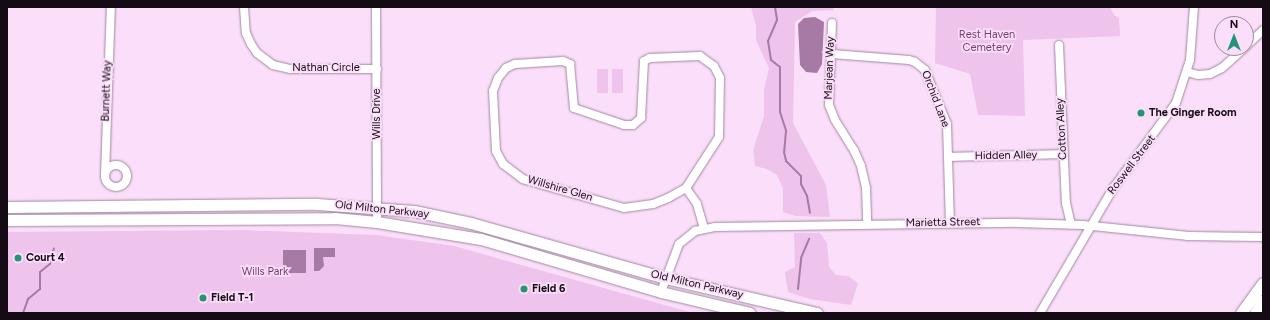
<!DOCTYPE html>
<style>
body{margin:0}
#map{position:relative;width:1270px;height:320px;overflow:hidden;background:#fbdef9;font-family:Figtree,sans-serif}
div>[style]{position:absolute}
.green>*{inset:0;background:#eec3ec;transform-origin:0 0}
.water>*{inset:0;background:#a77aa5;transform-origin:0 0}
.stream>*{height:2px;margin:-1px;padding:0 1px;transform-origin:1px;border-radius:1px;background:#a77aa5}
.roads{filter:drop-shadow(0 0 1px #a287a0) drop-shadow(0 0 1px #a287a0)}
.minor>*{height:8px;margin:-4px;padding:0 4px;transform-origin:4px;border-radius:4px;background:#fff}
.minor>.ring{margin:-4px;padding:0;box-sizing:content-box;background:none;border:8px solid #fff;border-radius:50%}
.major>*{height:11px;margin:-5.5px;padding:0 5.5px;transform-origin:5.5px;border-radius:5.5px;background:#fff}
.dots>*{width:11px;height:11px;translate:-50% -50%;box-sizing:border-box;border:2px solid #fbdef9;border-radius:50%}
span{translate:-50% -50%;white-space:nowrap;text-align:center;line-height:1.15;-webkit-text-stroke:3.5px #fbdef9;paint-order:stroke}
.park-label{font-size:11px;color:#773c76}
.street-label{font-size:11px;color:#140b14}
.poi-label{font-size:11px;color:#140b14;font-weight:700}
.left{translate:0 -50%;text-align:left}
.frame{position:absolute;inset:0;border:8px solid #140b14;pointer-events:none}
.north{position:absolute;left:1214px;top:16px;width:40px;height:40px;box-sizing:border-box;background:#fbdef9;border:1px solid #9f8a9d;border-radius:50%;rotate:0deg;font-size:11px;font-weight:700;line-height:16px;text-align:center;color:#140b14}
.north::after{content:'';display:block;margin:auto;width:14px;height:18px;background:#259475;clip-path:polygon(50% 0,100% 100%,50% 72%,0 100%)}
</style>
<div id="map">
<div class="green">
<i style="clip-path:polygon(751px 7px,833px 7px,834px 10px,812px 11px,795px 22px,793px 123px,826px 185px,830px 217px,796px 216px,783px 212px,783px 188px,777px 175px,767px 169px,755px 166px,753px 150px,764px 116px,764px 90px,769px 68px,756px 40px,756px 26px)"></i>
<i style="clip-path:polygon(936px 7px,1110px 7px,1114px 15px,1119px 18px,1120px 36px,1023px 40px,1025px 116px,978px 115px,970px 74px,935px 63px)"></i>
<i style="left:597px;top:69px;width:11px;height:24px"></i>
<i style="left:612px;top:69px;width:11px;height:24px"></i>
<i style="clip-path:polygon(241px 230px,376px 235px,454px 246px,693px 313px,7px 313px,7px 232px)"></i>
<i style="clip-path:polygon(794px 233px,820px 233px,827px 243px,829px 267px,836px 275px,848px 276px,858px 283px,851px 305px,810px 299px,788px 292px,785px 272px,795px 267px)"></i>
</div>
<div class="water">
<i style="clip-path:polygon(815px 17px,824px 22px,822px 64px,817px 73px,806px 72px,800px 65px,798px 24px,804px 18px)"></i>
<i style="clip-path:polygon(314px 248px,335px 248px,335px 257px,323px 257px,324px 266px,319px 271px,314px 271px)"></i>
<i style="left:283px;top:250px;width:23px;height:23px"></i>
</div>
<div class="stream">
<i style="left:775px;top:7px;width:13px;rotate:81deg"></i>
<i style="left:777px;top:20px;width:23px;rotate:113deg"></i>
<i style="left:768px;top:41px;width:19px;rotate:81deg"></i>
<i style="left:771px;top:60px;width:11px;rotate:38deg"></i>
<i style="left:780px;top:67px;width:45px;rotate:90deg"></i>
<i style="left:780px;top:112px;width:20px;rotate:72deg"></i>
<i style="left:786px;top:131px;width:21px;rotate:95deg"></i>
<i style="left:784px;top:152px;width:9px;rotate:77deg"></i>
<i style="left:786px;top:161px;width:21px;rotate:45deg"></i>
<i style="left:801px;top:176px;width:8px;rotate:90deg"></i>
<i style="left:801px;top:184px;width:13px;rotate:63deg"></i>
<i style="left:807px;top:196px;width:17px;rotate:80deg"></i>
<i style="left:798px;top:289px;width:31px;rotate:-84deg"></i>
<i style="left:801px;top:258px;width:21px;rotate:-67deg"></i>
<i style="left:23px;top:313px;width:15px;rotate:-70deg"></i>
<i style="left:28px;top:299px;width:16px;rotate:-40deg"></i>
<i style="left:40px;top:289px;width:17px;rotate:-90deg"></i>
<i style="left:40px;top:272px;width:13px;rotate:-39deg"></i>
<i style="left:50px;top:264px;width:16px;rotate:-76deg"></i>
</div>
<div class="roads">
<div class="minor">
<i style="left:244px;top:7px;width:26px;rotate:86deg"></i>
<i style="left:246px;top:33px;width:12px;rotate:66deg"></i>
<i style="left:251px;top:44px;width:11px;rotate:56deg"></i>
<i style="left:257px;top:53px;width:20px;rotate:37deg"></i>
<i style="left:273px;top:65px;width:18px;rotate:13deg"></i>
<i style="left:291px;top:69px;width:86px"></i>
<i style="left:376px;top:7px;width:215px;rotate:89.7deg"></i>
<i style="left:832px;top:23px;width:82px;rotate:92.1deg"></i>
<i style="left:829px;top:105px;width:16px;rotate:68deg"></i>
<i style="left:835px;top:120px;width:36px;rotate:58deg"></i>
<i style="left:854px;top:150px;width:17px;rotate:66deg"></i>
<i style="left:861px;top:166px;width:23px;rotate:77deg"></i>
<i style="left:866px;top:188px;width:36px;rotate:88deg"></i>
<i style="left:1059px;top:45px;width:158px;rotate:87.5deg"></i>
<i style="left:1066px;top:203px;width:22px;rotate:77deg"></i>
<i style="left:1246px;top:46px;width:23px;rotate:-43deg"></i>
<i style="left:832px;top:54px;width:77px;rotate:4.5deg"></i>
<i style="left:909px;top:60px;width:6px;rotate:18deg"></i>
<i style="left:915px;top:62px;width:13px;rotate:39deg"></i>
<i style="left:925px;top:70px;width:58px;rotate:67.8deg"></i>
<i style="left:947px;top:124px;width:99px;rotate:88.3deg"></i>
<i style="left:700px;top:56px;width:17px;rotate:36deg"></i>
<i style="left:714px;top:66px;width:13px;rotate:63deg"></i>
<i style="left:720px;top:78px;width:59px;rotate:91deg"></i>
<i style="left:719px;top:137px;width:61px;rotate:122.9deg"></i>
<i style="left:686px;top:188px;width:21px;rotate:151deg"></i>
<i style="left:668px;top:198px;width:16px;rotate:158deg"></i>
<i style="left:653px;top:204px;width:29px;rotate:172deg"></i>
<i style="left:624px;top:208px;width:105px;rotate:-164deg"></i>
<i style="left:523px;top:179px;width:25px;rotate:-143deg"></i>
<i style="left:503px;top:164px;width:15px;rotate:-118deg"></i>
<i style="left:496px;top:151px;width:60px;rotate:-92.9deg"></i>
<i style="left:493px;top:91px;width:14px;rotate:-69deg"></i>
<i style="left:498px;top:78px;width:13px;rotate:-51deg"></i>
<i style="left:506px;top:68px;width:10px;rotate:-24deg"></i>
<i style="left:515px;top:64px;width:48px;rotate:-3.6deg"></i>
<i style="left:563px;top:61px;width:8px;rotate:23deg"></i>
<i style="left:570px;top:64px;width:44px;rotate:84.8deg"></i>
<i style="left:574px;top:108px;width:53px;rotate:18.8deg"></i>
<i style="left:624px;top:125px;width:9px"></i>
<i style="left:633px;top:125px;width:11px;rotate:-41deg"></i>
<i style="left:641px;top:118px;width:57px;rotate:-87deg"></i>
<i style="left:644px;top:61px;width:7px;rotate:-27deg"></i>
<i style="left:650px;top:58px;width:50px;rotate:-2.3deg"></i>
<i style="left:1187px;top:72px;width:11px;rotate:15deg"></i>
<i style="left:1198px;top:75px;width:12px;rotate:-5deg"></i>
<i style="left:1210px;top:74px;width:13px;rotate:-27deg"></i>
<i style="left:1222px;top:68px;width:30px;rotate:-42deg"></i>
<i style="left:949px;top:157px;width:114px;rotate:-1.5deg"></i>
<i class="ring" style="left:105px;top:165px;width:14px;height:14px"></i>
<i style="left:105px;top:175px;width:168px;rotate:-88deg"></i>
<i style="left:686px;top:188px;width:19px;rotate:55deg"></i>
<i style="left:697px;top:204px;width:25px;rotate:74deg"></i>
<i style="left:661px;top:292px;width:51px;rotate:-69.4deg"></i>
<i style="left:679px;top:244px;width:21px;rotate:-39deg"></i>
<i style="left:695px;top:231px;width:20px;rotate:-11deg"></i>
<i style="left:715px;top:227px;width:302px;rotate:-0.8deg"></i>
<i style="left:1017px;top:223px;width:66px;rotate:1.7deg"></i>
<i style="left:1083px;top:225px;width:106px;rotate:6deg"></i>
<i style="left:1188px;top:236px;width:75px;rotate:0.8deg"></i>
<i style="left:1040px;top:313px;width:146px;rotate:-59.6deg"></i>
<i style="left:1114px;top:187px;width:104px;rotate:-53.6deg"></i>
<i style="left:1176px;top:103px;width:45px;rotate:-72deg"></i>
<i style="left:1190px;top:60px;width:53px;rotate:-85.7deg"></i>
</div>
<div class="major">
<i style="left:7px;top:207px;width:310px;rotate:-0.6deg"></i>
<i style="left:317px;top:204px;width:97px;rotate:4.1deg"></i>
<i style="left:414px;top:211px;width:58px;rotate:11.9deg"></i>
<i style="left:471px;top:223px;width:202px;rotate:15.8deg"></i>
<i style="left:665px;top:278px;width:156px;rotate:13deg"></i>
<i style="left:7px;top:220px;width:328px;rotate:-0.3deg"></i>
<i style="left:335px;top:218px;width:42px;rotate:5.4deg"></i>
<i style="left:377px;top:222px;width:105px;rotate:9.3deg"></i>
<i style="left:481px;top:239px;width:188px;rotate:16.4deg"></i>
<i style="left:661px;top:292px;width:91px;rotate:13.3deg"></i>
<i style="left:1241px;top:313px;width:37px;rotate:-54deg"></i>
<i style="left:1255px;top:313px;width:15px;rotate:-58deg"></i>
</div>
</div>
<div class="dots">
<i style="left:1141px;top:113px;background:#259475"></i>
<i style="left:18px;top:258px;background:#259475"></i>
<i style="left:524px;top:289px;background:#259475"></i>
<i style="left:203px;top:298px;background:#259475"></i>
</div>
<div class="park-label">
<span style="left:987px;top:42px">Rest Haven<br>Cemetery</span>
<span style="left:265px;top:272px">Wills Park</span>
</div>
<div class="street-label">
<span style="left:326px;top:68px">Nathan Circle</span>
<span style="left:830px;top:68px;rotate:-88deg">Marjean Way</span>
<span style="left:107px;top:91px;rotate:-88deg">Burnett Way</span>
<span style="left:935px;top:99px;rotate:69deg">Orchid Lane</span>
<span style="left:377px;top:114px;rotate:-90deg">Wills Drive</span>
<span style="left:1062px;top:129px;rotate:-93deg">Cotton Alley</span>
<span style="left:1006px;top:156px;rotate:-1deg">Hidden Alley</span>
<span style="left:1132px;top:165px;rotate:-53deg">Roswell Street</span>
<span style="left:560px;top:189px;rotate:16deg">Willshire Glen</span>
<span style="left:382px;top:210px;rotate:6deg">Old Milton Parkway</span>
<span style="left:943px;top:223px;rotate:-1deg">Marietta Street</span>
<span style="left:697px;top:285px;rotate:13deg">Old Milton Parkway</span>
</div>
<div class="poi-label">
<span class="left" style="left:1149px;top:113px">The Ginger Room</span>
<span class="left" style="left:26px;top:258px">Court 4</span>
<span class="left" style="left:532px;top:289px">Field 6</span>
<span class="left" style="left:211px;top:298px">Field T-1</span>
</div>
<div class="frame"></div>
<div class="north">N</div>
</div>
